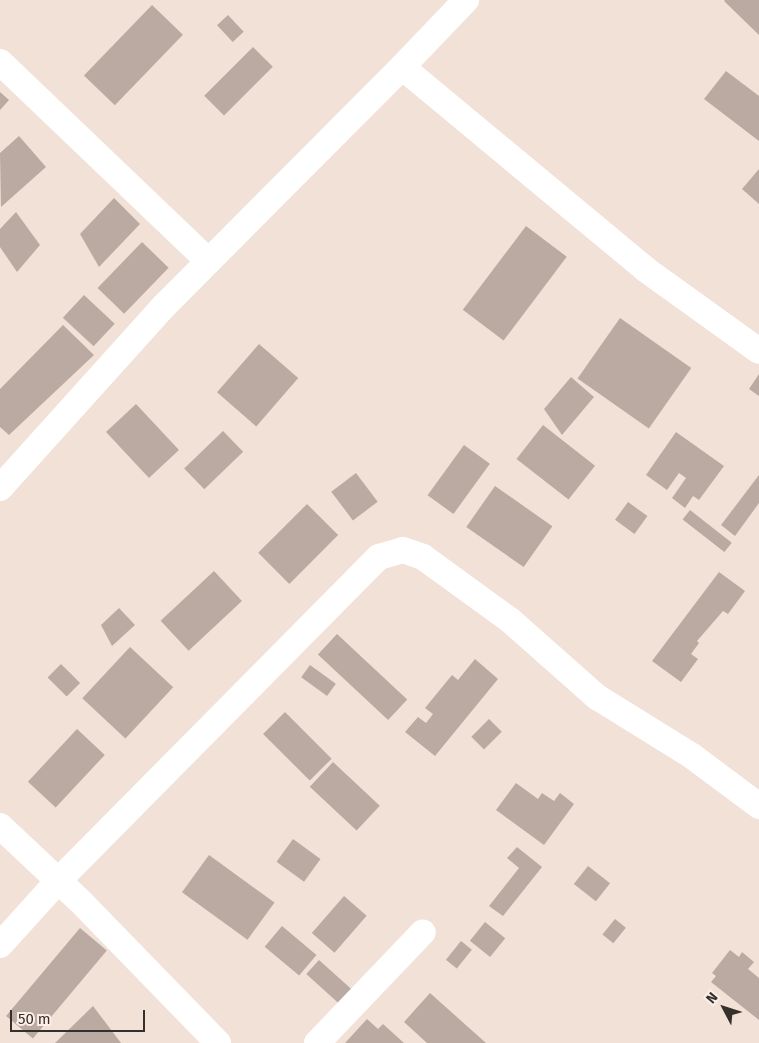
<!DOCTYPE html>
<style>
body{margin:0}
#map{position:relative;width:759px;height:1043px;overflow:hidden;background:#f2e1d7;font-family:"Fira Sans",sans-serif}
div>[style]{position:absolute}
.building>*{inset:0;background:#baaaa1;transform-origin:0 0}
.minor>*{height:26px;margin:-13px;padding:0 13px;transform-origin:13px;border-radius:13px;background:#fff}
span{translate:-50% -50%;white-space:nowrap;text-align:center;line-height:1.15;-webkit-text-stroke:4px #fdefe7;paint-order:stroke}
.north{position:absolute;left:699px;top:983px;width:50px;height:50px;-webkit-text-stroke:4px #fdefe7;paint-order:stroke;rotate:310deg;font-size:14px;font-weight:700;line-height:20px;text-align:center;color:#36302c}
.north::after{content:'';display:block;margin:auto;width:18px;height:22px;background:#36302c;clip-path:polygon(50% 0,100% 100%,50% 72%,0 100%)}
.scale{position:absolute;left:10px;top:1010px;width:135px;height:22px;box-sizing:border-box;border:2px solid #36302c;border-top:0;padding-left:6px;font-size:15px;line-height:18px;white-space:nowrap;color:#36302c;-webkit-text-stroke:4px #fdefe7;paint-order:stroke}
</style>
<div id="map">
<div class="building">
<i style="clip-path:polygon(725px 0,759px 0,759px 35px,724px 1px)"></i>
<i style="left:152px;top:5px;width:43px;height:98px;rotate:44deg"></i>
<i style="left:228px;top:15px;width:23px;height:15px;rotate:47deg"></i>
<i style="left:253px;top:47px;width:28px;height:69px;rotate:45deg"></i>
<i style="clip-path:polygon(726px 71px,759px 96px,759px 141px,704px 99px)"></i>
<i style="clip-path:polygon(0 92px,9px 100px,0 110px)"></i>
<i style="clip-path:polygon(19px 136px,46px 167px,1px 207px,0 153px)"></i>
<i style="clip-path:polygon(759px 169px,759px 204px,742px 189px)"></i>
<i style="clip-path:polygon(114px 198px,140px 224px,99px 267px,80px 234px)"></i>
<i style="clip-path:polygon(16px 212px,40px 245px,17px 272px,0 247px,0 229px)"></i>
<i style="left:526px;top:226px;width:51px;height:105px;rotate:37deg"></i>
<i style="left:142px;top:242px;width:37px;height:64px;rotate:44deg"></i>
<i style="left:84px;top:295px;width:42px;height:31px;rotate:43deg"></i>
<i style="left:620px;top:318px;width:87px;height:74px;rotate:35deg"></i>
<i style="clip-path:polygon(63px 325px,94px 355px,9px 435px,0 427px,0 389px)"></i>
<i style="left:259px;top:344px;width:52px;height:64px;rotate:41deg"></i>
<i style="clip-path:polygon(759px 374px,759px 396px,749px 389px)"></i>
<i style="clip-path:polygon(571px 377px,594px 397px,562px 435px,544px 409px)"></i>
<i style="left:136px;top:404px;width:63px;height:41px;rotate:47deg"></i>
<i style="left:543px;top:425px;width:66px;height:43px;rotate:38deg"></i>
<i style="left:223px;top:431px;width:29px;height:54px;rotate:46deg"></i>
<i style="clip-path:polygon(676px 432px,724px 466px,699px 500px,693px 496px,685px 508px,672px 498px,686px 478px,679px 473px,667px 490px,646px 475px)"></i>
<i style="left:464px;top:445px;width:32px;height:62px;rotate:36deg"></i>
<i style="left:356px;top:473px;width:36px;height:31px;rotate:53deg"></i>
<i style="clip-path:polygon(759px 475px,759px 503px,735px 536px,721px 525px)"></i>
<i style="left:495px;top:486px;width:70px;height:50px;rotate:35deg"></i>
<i style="left:628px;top:502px;width:24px;height:22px;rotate:36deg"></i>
<i style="left:307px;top:504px;width:44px;height:69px;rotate:45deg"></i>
<i style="left:690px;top:510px;width:53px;height:12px;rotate:38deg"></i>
<i style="left:214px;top:571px;width:41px;height:73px;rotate:47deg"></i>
<i style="clip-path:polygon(719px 572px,745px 591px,728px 614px,723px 611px,697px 641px,699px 643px,691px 654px,698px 659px,681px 682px,652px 661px)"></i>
<i style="clip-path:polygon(119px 608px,135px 625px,112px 646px,101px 625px)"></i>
<i style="left:337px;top:634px;width:96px;height:28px;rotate:43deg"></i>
<i style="left:130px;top:647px;width:59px;height:70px;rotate:43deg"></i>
<i style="clip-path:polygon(475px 659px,498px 679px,435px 756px,405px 732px,418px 717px,426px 723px,433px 714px,425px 708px,452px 675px,458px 680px)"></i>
<i style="left:61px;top:664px;width:27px;height:19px;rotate:45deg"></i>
<i style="left:310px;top:665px;width:32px;height:15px;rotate:36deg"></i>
<i style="left:285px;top:712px;width:66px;height:31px;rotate:45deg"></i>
<i style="left:489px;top:719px;width:18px;height:25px;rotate:45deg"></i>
<i style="left:77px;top:729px;width:38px;height:72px;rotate:43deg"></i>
<i style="left:333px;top:762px;width:64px;height:34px;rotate:43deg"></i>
<i style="clip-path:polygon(516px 783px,538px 799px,542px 793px,554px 801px,560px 793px,574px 804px,544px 845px,496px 810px)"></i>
<i style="left:293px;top:839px;width:34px;height:28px;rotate:36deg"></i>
<i style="clip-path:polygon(517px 847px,542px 867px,503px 916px,489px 906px,519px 868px,507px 858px)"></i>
<i style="left:209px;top:855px;width:81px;height:46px;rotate:36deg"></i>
<i style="left:588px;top:866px;width:28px;height:23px;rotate:38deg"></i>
<i style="left:344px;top:896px;width:30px;height:49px;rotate:41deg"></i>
<i style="left:615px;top:919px;width:14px;height:20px;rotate:39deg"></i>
<i style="left:485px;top:922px;width:26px;height:24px;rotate:39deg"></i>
<i style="left:282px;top:926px;width:45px;height:27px;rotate:40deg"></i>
<i style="left:80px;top:928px;width:35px;height:115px;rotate:40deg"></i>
<i style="left:461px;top:941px;width:14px;height:24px;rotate:39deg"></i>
<i style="clip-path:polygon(730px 950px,739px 957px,742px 952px,754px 962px,748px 969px,759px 978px,759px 1020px,711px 982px,716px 976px,712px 973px)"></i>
<i style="left:319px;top:960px;width:45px;height:19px;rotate:42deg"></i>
<i style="clip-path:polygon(430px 993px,486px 1043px,427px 1043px,404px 1022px)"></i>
<i style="clip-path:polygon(93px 1006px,121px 1043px,55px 1043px)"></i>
<i style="clip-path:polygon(367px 1019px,378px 1029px,383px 1024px,404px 1043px,345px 1043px)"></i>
</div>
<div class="minor">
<i style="left:0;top:62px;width:288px;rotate:43.7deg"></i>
<i style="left:402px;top:67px;width:93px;rotate:-46.3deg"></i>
<i style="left:0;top:488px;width:245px;rotate:-48deg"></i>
<i style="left:164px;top:306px;width:337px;rotate:-45.1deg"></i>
<i style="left:402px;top:67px;width:316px;rotate:39.7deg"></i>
<i style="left:645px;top:269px;width:140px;rotate:35.7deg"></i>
<i style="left:0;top:826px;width:110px;rotate:43.2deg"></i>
<i style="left:80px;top:901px;width:198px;rotate:45.8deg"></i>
<i style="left:0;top:945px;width:86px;rotate:-47.8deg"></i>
<i style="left:58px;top:881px;width:456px;rotate:-45.3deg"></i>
<i style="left:379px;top:557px;width:25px;rotate:-16deg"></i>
<i style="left:403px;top:550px;width:21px;rotate:19deg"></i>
<i style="left:423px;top:557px;width:109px;rotate:36deg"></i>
<i style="left:511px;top:621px;width:115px;rotate:41.5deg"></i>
<i style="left:597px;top:697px;width:112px;rotate:31.8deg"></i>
<i style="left:692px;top:756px;width:84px;rotate:36.7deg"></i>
<i style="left:317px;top:1043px;width:153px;rotate:-46.3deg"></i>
</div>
<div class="north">N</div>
<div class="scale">50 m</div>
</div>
